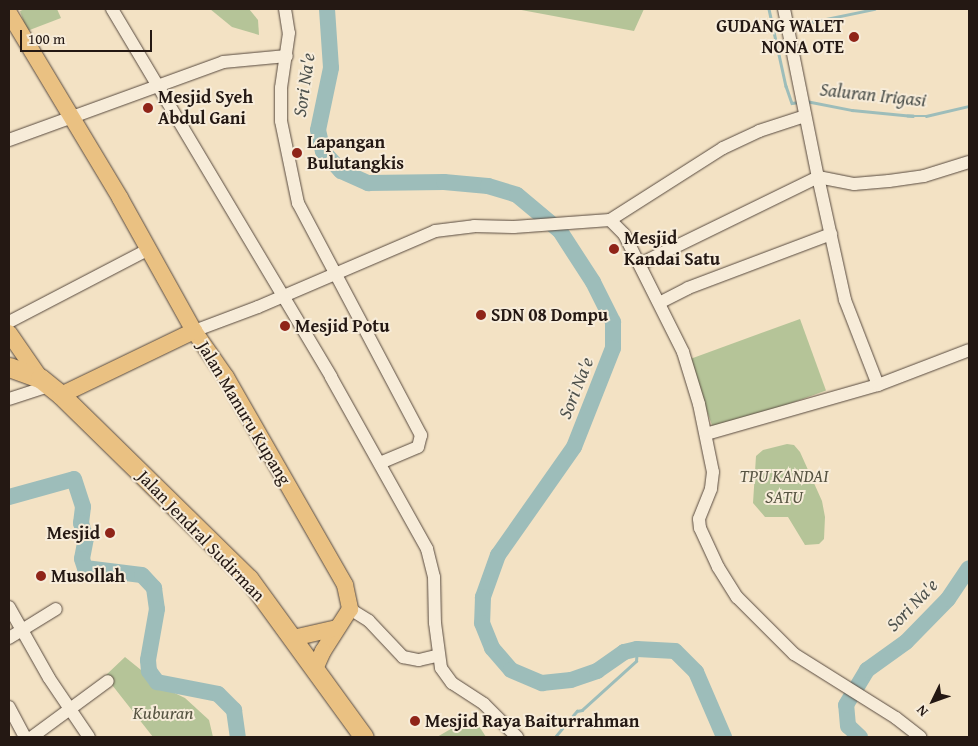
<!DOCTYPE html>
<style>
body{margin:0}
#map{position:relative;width:978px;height:746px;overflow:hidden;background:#f3e2c4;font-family:"Gentium Book Plus",serif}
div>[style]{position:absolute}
.green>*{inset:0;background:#b5c498;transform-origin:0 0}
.stream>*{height:2.5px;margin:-1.25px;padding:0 1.25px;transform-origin:1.25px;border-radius:1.25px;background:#9dbdba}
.river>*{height:16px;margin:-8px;padding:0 8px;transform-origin:8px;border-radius:8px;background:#9dbdba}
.roads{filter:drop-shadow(0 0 1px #584a3f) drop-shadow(0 0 1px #584a3f)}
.minor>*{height:12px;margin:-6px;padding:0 6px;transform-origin:6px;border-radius:6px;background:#f7ecd9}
.major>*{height:16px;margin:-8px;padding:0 8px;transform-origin:8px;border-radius:8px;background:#eac182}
.highway>*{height:19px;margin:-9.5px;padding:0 9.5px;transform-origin:9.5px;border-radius:9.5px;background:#eac182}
.dots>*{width:14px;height:14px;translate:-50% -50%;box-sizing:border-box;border:2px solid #f7ecd9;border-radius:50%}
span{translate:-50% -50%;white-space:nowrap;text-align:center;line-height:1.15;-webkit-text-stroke:4px #f7ecd9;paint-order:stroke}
.poi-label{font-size:18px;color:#241813;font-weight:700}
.right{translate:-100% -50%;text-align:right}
.left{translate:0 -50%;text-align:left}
.street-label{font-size:18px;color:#241813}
.park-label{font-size:18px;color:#575442;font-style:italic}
.water-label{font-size:19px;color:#4e524d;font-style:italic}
.frame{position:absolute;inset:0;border:10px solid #241813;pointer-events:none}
.north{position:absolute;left:908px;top:676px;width:50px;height:50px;-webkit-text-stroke:4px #f7ecd9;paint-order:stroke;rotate:228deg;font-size:14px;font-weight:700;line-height:20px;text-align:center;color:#241813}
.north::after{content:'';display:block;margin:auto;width:18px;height:22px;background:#241813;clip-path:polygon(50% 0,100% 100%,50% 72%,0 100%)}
.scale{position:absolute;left:20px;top:30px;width:132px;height:22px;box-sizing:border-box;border:2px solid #241813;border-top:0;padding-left:6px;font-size:15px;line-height:18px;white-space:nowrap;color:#241813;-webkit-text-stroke:4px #f7ecd9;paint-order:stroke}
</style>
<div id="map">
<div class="green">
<i style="clip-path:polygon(25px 9px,57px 9px,61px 18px,27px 31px,20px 11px)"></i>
<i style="clip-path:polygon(210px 9px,249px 9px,258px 20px,259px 35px,232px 27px)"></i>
<i style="clip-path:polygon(516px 9px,644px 9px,634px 31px)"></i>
<i style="left:800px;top:319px;width:76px;height:119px;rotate:70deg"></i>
<i style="clip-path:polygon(787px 444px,794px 445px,800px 452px,822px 501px,825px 517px,824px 539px,819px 544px,805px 545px,788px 517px,765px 517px,753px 503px,756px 456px,763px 450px)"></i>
<i style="clip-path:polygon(125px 657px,162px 687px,185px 698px,209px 720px,213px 737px,153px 737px,105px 676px)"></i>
<i style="clip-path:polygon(468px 719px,477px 723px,486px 737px,437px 737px)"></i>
</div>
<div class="stream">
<i style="left:769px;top:9px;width:79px;rotate:77.6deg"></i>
<i style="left:786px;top:86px;width:18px;rotate:71deg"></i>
<i style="left:792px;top:103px;width:6px;rotate:-9deg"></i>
<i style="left:792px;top:26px;width:84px;rotate:-11.7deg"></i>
<i style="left:806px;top:101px;width:47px;rotate:11.1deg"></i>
<i style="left:852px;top:110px;width:61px;rotate:5.6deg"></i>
<i style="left:913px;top:116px;width:5px;rotate:180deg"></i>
<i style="left:908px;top:116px;width:18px"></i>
<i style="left:926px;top:116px;width:44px;rotate:-13.1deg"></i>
<i style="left:555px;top:737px;width:34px;rotate:-50deg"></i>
<i style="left:577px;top:711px;width:5px;rotate:-11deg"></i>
<i style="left:582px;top:710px;width:73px;rotate:-42.2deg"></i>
<i style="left:636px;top:661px;width:12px;rotate:-85deg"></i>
</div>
<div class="river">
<i style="left:327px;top:9px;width:59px;rotate:86.1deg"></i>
<i style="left:331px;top:68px;width:63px;rotate:101.8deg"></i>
<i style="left:318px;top:130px;width:22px;rotate:77deg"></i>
<i style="left:323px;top:151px;width:27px;rotate:48deg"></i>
<i style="left:341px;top:171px;width:30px;rotate:24deg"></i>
<i style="left:368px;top:183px;width:76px;rotate:-0.8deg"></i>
<i style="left:444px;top:182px;width:44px;rotate:5.2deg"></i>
<i style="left:488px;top:186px;width:30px;rotate:17deg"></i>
<i style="left:517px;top:195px;width:56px;rotate:39.9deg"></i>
<i style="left:560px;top:231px;width:61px;rotate:57.1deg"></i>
<i style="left:593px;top:282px;width:45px;rotate:63.4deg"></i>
<i style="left:613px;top:322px;width:26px;rotate:90deg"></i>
<i style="left:613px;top:348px;width:106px;rotate:111.5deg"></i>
<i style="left:574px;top:447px;width:132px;rotate:125.1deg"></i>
<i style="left:498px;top:555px;width:45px;rotate:109.7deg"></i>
<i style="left:483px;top:597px;width:26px;rotate:92deg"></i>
<i style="left:482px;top:623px;width:27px;rotate:68deg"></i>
<i style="left:492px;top:648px;width:29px;rotate:49deg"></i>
<i style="left:511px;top:670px;width:34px;rotate:23deg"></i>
<i style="left:542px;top:683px;width:29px;rotate:-6deg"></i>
<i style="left:571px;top:680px;width:28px;rotate:-19deg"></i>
<i style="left:597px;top:671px;width:33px;rotate:-35deg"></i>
<i style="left:624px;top:652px;width:13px;rotate:-13deg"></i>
<i style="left:637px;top:649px;width:38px;rotate:3deg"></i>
<i style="left:675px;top:651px;width:30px;rotate:45deg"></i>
<i style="left:696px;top:672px;width:71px;rotate:66.7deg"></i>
<i style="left:9px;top:497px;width:67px;rotate:-15.5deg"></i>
<i style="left:74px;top:479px;width:29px;rotate:72deg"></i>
<i style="left:83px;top:507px;width:16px;rotate:97deg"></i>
<i style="left:81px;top:523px;width:16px;rotate:72deg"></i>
<i style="left:86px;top:538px;width:21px;rotate:101deg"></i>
<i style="left:82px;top:559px;width:9px;rotate:72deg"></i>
<i style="left:85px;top:568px;width:57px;rotate:7deg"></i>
<i style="left:142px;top:575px;width:18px;rotate:47deg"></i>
<i style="left:154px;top:588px;width:21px;rotate:82deg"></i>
<i style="left:157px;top:609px;width:52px;rotate:100deg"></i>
<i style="left:148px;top:660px;width:11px;rotate:85deg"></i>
<i style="left:149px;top:671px;width:14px;rotate:54deg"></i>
<i style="left:157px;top:682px;width:62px;rotate:11.1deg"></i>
<i style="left:218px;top:694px;width:23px;rotate:45deg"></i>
<i style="left:234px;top:710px;width:27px;rotate:82deg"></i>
<i style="left:860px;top:737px;width:16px;rotate:-137deg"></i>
<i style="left:848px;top:726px;width:21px;rotate:-95deg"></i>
<i style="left:846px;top:705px;width:41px;rotate:-59deg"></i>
<i style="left:867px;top:670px;width:48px;rotate:-35.7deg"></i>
<i style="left:906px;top:642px;width:60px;rotate:-45.7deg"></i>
<i style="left:948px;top:599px;width:37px;rotate:-56deg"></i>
</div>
<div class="roads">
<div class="minor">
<i style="left:112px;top:9px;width:428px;rotate:59.2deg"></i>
<i style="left:331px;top:377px;width:197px;rotate:60.8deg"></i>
<i style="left:427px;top:549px;width:29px;rotate:76deg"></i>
<i style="left:434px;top:577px;width:46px;rotate:88.8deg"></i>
<i style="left:435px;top:623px;width:45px;rotate:82.4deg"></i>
<i style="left:441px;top:668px;width:19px;rotate:54deg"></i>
<i style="left:452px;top:683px;width:38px;rotate:33deg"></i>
<i style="left:484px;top:704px;width:47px;rotate:45deg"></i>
<i style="left:285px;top:9px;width:24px;rotate:81deg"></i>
<i style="left:289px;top:33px;width:56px;rotate:98.3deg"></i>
<i style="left:281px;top:88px;width:33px;rotate:90deg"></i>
<i style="left:281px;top:121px;width:84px;rotate:78.3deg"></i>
<i style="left:298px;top:203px;width:263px;rotate:62.1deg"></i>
<i style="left:421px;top:435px;width:12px;rotate:104deg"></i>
<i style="left:418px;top:447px;width:41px;rotate:157.2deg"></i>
<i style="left:784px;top:9px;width:171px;rotate:78.6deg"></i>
<i style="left:818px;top:177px;width:37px;rotate:11deg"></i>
<i style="left:854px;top:184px;width:35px;rotate:-5deg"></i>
<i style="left:889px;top:181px;width:35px;rotate:-8deg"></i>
<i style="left:924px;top:176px;width:47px;rotate:-17.3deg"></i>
<i style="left:9px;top:140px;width:228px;rotate:-20deg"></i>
<i style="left:223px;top:62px;width:64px;rotate:-5.4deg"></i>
<i style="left:610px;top:220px;width:134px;rotate:-32.5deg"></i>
<i style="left:723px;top:148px;width:40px;rotate:-25deg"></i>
<i style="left:759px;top:131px;width:48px;rotate:-18.1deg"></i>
<i style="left:640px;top:264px;width:198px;rotate:-26deg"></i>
<i style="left:818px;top:177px;width:126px;rotate:77.6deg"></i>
<i style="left:845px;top:300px;width:91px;rotate:68.8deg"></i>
<i style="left:661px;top:302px;width:30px;rotate:-27deg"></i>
<i style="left:688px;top:288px;width:153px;rotate:-20.7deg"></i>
<i style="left:9px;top:322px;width:158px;rotate:-27.5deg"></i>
<i style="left:194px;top:331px;width:68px;rotate:-20.6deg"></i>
<i style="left:258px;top:307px;width:193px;rotate:-23.2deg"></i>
<i style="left:435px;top:231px;width:39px;rotate:-7deg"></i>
<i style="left:474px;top:226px;width:40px;rotate:1.4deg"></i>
<i style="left:514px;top:227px;width:96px;rotate:-4.2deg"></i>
<i style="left:610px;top:220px;width:20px;rotate:45deg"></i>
<i style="left:624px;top:234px;width:132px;rotate:63.4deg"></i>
<i style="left:683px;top:352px;width:54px;rotate:72.9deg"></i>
<i style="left:699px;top:404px;width:69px;rotate:78.4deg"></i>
<i style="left:713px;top:472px;width:17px;rotate:97deg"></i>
<i style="left:711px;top:489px;width:32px;rotate:112deg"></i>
<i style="left:699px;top:519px;width:9px;rotate:84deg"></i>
<i style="left:700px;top:528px;width:43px;rotate:65.2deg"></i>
<i style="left:718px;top:567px;width:36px;rotate:58deg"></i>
<i style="left:737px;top:597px;width:81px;rotate:45deg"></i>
<i style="left:794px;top:654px;width:120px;rotate:32.1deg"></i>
<i style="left:896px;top:718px;width:31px;rotate:38deg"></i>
<i style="left:9px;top:399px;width:42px;rotate:-18deg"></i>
<i style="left:706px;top:434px;width:179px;rotate:-15.9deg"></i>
<i style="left:878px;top:385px;width:97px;rotate:-21deg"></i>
<i style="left:9px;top:607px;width:81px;rotate:60.6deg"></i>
<i style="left:49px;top:678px;width:71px;rotate:55.9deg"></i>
<i style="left:350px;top:609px;width:22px;rotate:32deg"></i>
<i style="left:369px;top:621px;width:50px;rotate:46.6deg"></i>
<i style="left:403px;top:657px;width:16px;rotate:11deg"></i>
<i style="left:419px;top:660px;width:18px;rotate:-13deg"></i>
<i style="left:9px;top:638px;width:55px;rotate:-31.7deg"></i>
<i style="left:9px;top:707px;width:34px;rotate:62deg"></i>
<i style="left:32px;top:737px;width:94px;rotate:-36.4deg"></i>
</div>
<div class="major">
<i style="left:9px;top:13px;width:216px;rotate:59deg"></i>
<i style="left:120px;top:198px;width:152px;rotate:60.9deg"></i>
<i style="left:194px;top:331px;width:56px;rotate:55.2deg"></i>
<i style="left:226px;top:377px;width:240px;rotate:60.2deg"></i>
<i style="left:345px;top:585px;width:25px;rotate:78deg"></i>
<i style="left:350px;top:609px;width:50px;rotate:122.7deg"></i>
<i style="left:323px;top:651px;width:20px;rotate:114deg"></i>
<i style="left:9px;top:333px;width:55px;rotate:55.4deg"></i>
<i style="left:61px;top:395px;width:148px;rotate:-25.7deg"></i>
<i style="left:293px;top:638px;width:45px;rotate:-12.8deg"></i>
</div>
<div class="highway">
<i style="left:9px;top:367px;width:33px;rotate:20deg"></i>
<i style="left:40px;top:378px;width:27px;rotate:39deg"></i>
<i style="left:61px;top:395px;width:263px;rotate:44.4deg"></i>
<i style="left:249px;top:579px;width:195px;rotate:54deg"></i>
</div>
</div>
<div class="dots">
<i style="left:854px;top:37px;background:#8f2418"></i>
<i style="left:148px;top:108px;background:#8f2418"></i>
<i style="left:297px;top:153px;background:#8f2418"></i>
<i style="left:614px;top:249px;background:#8f2418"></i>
<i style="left:481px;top:315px;background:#8f2418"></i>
<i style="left:285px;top:326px;background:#8f2418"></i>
<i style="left:110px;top:533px;background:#8f2418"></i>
<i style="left:41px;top:576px;background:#8f2418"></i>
<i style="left:415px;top:721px;background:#8f2418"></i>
</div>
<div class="poi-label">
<span class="right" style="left:844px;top:37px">GUDANG WALET<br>NONA OTE</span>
<span class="left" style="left:158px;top:108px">Mesjid Syeh<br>Abdul Gani</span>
<span class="left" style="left:307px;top:153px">Lapangan<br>Bulutangkis</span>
<span class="left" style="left:624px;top:249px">Mesjid<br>Kandai Satu</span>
<span class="left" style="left:491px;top:315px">SDN 08 Dompu</span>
<span class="left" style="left:295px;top:326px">Mesjid Potu</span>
<span class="right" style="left:100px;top:533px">Mesjid</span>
<span class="left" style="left:51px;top:576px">Musollah</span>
<span class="left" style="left:425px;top:721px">Mesjid Raya Baiturrahman</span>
</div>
<div class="street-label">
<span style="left:244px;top:413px;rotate:59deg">Jalan Manuru Kupang</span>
<span style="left:201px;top:536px;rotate:46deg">Jalan Jendral Sudirman</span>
</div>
<div class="park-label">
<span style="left:784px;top:487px">TPU KANDAI<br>SATU</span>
<span style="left:163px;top:713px">Kuburan</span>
</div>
<div class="water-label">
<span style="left:304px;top:85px;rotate:-82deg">Sori Na'e</span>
<span style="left:873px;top:95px;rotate:6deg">Saluran Irigasi</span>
<span style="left:576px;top:388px;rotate:-68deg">Sori Na'e</span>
<span style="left:912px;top:605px;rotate:-46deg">Sori Na'e</span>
</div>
<div class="frame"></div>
<div class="north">N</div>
<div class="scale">100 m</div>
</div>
